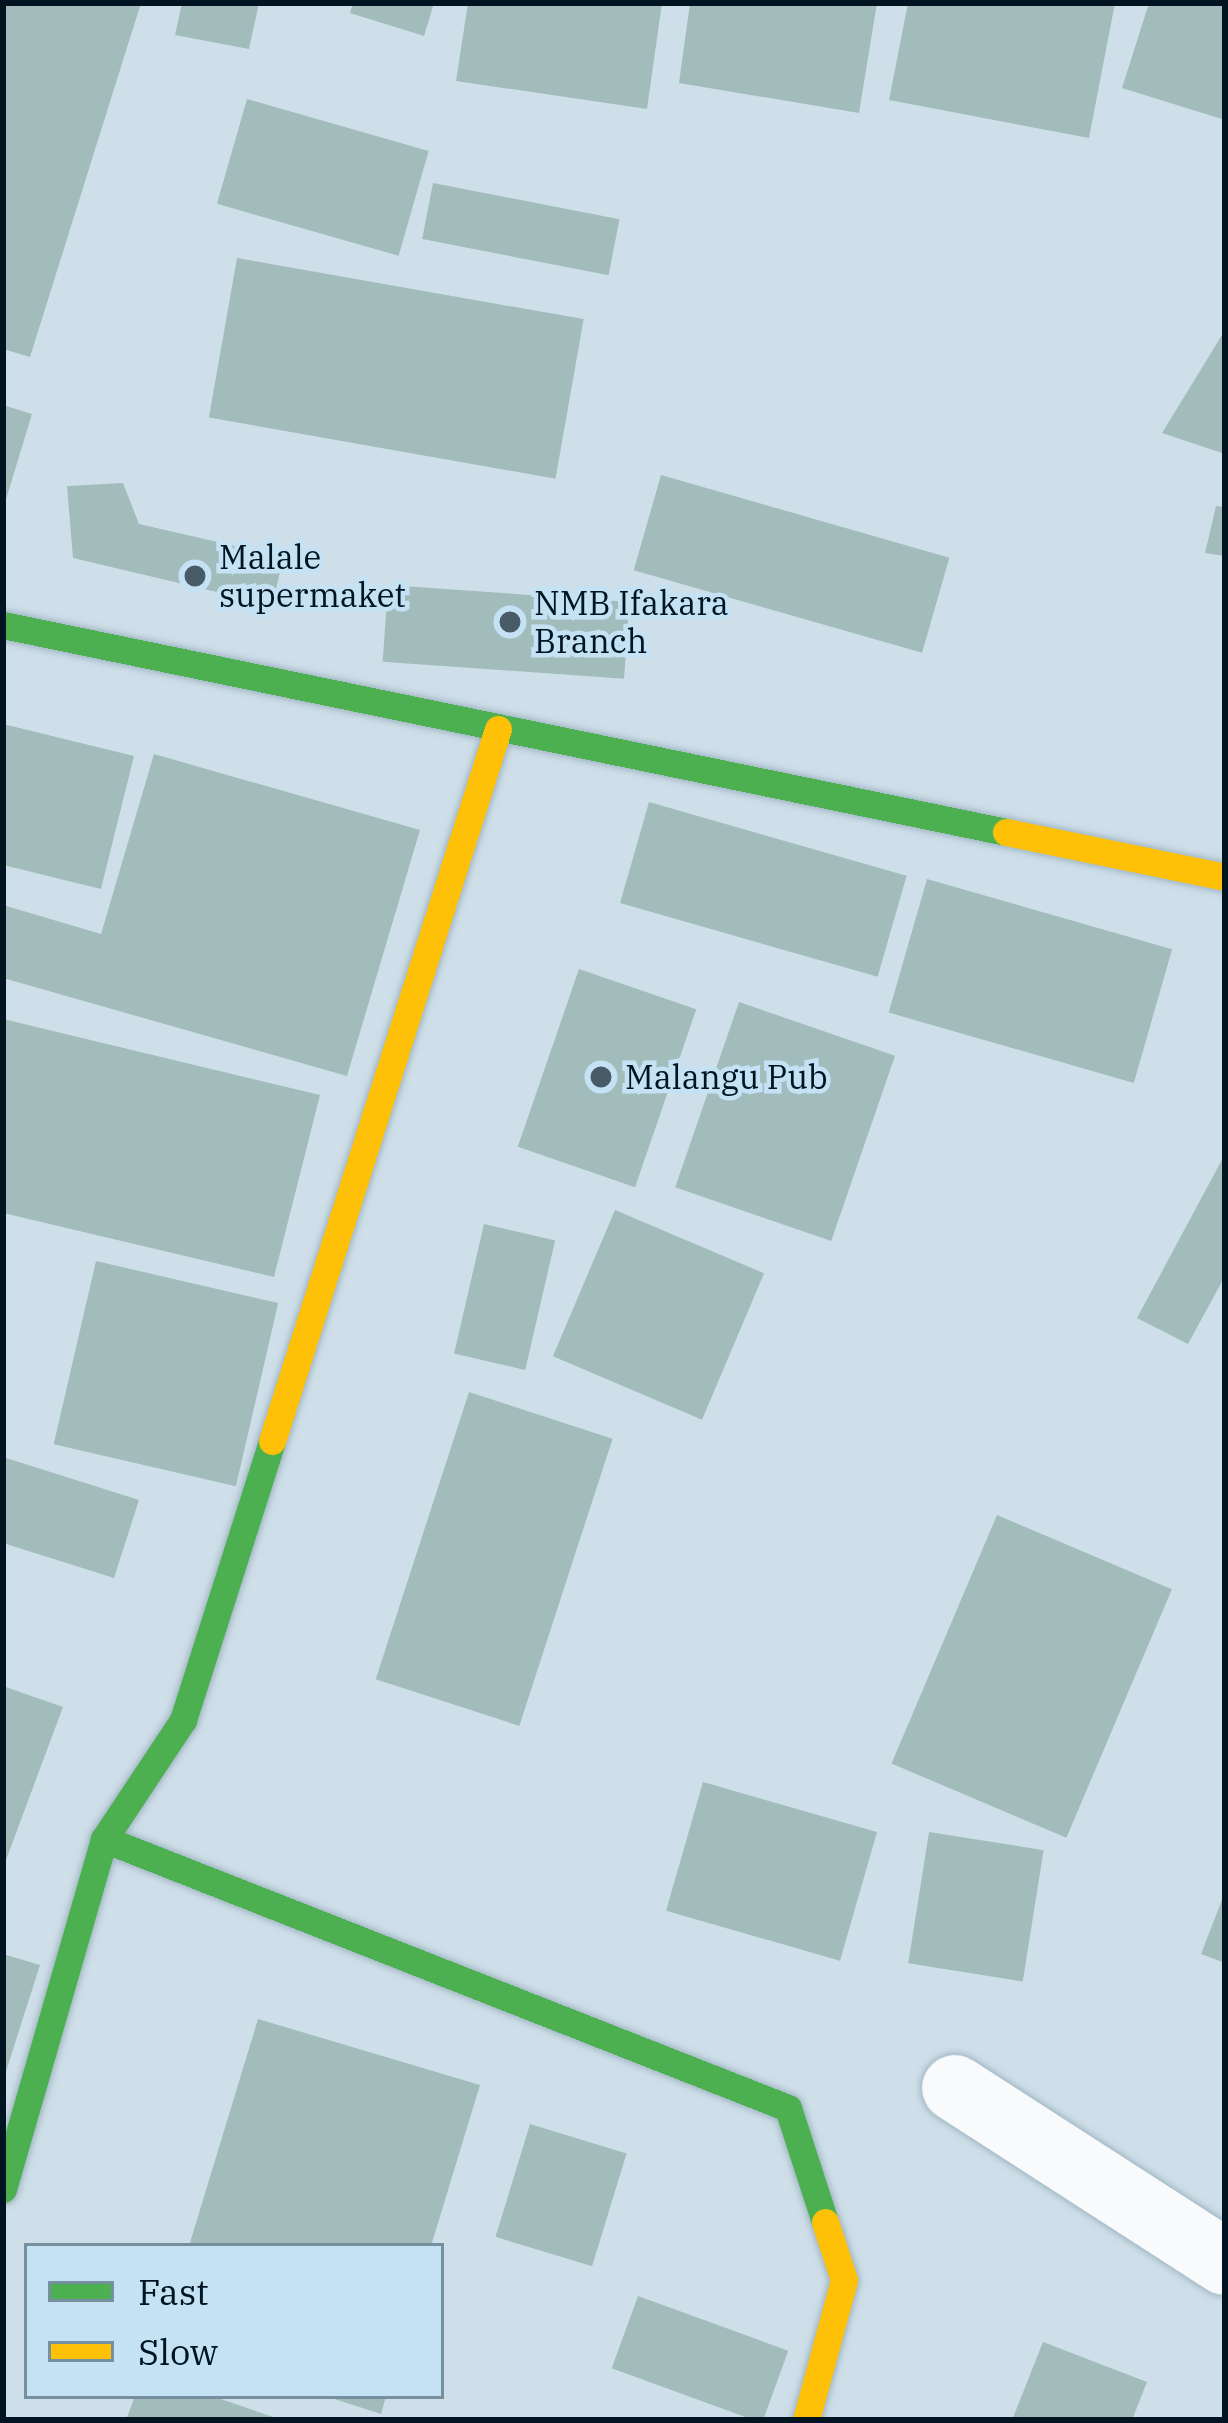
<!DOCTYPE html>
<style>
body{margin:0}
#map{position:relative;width:1228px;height:2423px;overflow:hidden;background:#cfdfe9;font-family:"IBM Plex Serif",serif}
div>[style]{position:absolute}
.building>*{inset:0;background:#a2bcbc;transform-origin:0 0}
.roads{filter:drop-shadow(0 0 3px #a0b7c3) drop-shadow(0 0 3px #a0b7c3)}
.street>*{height:66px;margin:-33px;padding:0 33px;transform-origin:33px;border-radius:33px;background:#f8fafc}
.fast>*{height:27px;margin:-13.5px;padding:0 13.5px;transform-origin:13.5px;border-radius:13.5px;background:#4caf50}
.slow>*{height:27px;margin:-13.5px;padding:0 13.5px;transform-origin:13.5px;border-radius:13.5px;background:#ffc107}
.dots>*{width:33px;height:33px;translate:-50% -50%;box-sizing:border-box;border:6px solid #c4e2f4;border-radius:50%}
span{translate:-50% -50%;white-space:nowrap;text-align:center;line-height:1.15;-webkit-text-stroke:9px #c4e2f4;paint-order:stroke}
.poi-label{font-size:33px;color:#001421}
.left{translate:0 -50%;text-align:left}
.frame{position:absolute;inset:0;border:6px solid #001421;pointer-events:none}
.legend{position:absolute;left:24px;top:2243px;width:420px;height:156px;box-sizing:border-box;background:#c4e2f4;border:3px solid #7690a0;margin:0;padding:15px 21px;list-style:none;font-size:36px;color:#001421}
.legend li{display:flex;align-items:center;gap:24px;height:60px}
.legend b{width:60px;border:3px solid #7690a0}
</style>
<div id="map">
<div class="building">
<i style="clip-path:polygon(3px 3px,141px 3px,30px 357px,3px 349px)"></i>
<i style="clip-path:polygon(182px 3px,259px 3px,249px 49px,175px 35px)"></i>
<i style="clip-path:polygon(353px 3px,434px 3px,424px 36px,350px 13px)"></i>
<i style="clip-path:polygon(468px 3px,662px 3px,647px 109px,456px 81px)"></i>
<i style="clip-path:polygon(690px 3px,877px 3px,859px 113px,679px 83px)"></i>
<i style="clip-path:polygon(908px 3px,1115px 3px,1089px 138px,889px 100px)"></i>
<i style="clip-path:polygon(1149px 3px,1225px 3px,1225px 120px,1122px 88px)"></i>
<i style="left:247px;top:99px;width:189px;height:109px;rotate:16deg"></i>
<i style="left:433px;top:183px;width:190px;height:57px;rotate:11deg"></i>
<i style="left:237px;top:258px;width:352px;height:162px;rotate:10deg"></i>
<i style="clip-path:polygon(1225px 330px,1225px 454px,1162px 433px)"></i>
<i style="clip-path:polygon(3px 405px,32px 414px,4px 506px,3px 506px)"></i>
<i style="left:661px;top:475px;width:300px;height:99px;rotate:16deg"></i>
<i style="clip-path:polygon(123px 483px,139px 524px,284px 557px,272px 605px,73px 558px,67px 486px)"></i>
<i style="clip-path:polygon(1216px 506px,1225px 507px,1225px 556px,1205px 553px)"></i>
<i style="left:388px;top:585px;width:242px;height:77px;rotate:4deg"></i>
<i style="clip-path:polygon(3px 724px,134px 756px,101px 889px,3px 865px)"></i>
<i style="clip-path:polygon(154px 754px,420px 830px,347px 1076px,3px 978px,3px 905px,101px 934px)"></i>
<i style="left:649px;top:802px;width:268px;height:105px;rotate:16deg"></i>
<i style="left:927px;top:879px;width:255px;height:139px;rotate:16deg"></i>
<i style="left:579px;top:969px;width:124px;height:188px;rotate:19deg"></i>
<i style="left:739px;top:1002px;width:165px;height:196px;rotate:19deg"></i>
<i style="clip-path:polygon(3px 1019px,320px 1095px,274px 1277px,3px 1213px)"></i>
<i style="clip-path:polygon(1225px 1154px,1225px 1276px,1188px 1344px,1137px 1318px)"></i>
<i style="left:615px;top:1210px;width:162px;height:159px;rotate:23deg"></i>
<i style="left:484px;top:1224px;width:73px;height:133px;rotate:13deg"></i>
<i style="left:96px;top:1261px;width:187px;height:188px;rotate:13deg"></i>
<i style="left:469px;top:1392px;width:151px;height:302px;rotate:18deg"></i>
<i style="clip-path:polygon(3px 1457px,139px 1500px,114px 1578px,3px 1543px)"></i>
<i style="left:997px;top:1515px;width:190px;height:270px;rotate:23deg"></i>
<i style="clip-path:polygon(3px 1686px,63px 1707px,3px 1868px)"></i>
<i style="left:703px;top:1782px;width:181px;height:134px;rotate:16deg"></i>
<i style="left:929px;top:1832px;width:116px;height:133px;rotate:9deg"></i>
<i style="clip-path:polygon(1225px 1892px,1225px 1963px,1201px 1954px)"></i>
<i style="clip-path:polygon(3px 1954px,40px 1965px,3px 2081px)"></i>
<i style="clip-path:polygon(258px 2019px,480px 2085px,431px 2246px,189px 2246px)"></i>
<i style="left:530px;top:2124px;width:101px;height:118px;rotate:17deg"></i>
<i style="left:638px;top:2296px;width:160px;height:77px;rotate:20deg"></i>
<i style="clip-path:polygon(1043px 2342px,1147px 2382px,1132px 2420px,1012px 2420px)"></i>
<i style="clip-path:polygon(135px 2396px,212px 2396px,279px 2419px,126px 2420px)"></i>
<i style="clip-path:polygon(325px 2396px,386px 2396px,381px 2414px)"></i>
</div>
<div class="roads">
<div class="street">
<i style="left:955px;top:2088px;width:321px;rotate:32.8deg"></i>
</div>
<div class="fast">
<i style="left:3px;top:625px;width:1024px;rotate:11.66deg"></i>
<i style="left:104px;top:1839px;width:735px;rotate:21.47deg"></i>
<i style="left:788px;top:2108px;width:120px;rotate:72deg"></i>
<i style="left:3px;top:2189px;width:364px;rotate:-73.9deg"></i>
<i style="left:104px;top:1839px;width:143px;rotate:-56.4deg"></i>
<i style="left:183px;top:1720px;width:293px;rotate:-72.3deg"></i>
</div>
<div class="slow">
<i style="left:1006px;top:832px;width:224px;rotate:11.6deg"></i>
<i style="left:272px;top:1441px;width:747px;rotate:-72.39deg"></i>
<i style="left:806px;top:2420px;width:145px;rotate:-74.8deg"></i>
<i style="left:844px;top:2280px;width:61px;rotate:-108.1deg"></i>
</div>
</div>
<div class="dots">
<i style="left:195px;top:576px;background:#485b67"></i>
<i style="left:510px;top:622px;background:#485b67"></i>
<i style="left:601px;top:1077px;background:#485b67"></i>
</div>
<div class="poi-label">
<span class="left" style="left:219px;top:576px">Malale<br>supermaket</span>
<span class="left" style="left:534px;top:622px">NMB Ifakara<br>Branch</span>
<span class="left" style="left:625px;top:1077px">Malangu Pub</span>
</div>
<div class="frame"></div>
<ul class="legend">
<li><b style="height:15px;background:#4caf50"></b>Fast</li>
<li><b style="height:15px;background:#ffc107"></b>Slow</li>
</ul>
</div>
